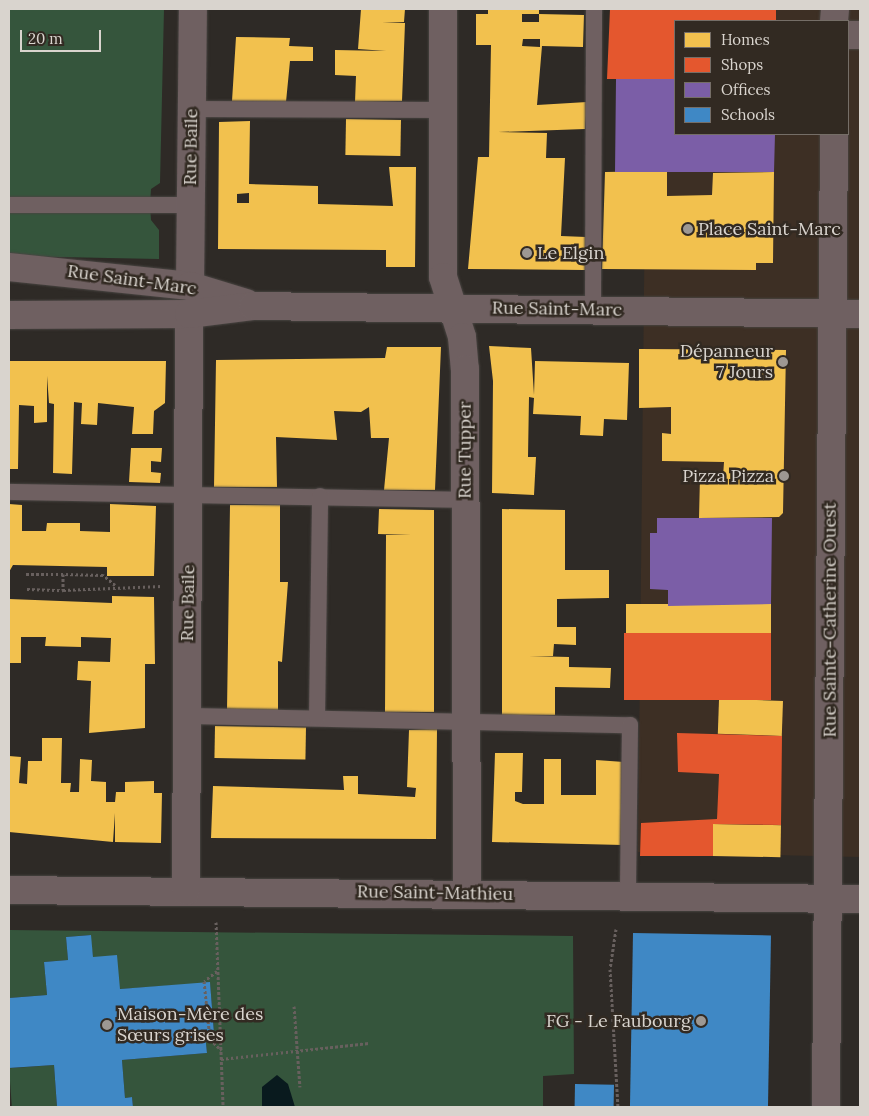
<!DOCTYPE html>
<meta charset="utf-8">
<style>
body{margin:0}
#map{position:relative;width:869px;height:1116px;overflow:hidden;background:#2e2a26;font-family:Lora,serif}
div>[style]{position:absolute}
.commercial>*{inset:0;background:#3d2f24}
.green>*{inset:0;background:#35553c;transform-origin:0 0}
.water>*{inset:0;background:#091a1e}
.homes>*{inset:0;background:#f2c14e;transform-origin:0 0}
.shops>*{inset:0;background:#e4572e;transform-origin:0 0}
.offices>*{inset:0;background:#7b5ea7}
.schools>*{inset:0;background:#3f88c5;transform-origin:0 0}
.path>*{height:3px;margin-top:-1.5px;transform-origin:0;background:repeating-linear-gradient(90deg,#68605e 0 2.5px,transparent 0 5px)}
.roads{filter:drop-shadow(0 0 1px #494542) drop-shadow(0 0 1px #494542)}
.service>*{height:16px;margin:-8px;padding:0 8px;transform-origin:8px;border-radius:8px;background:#6f6061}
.minor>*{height:28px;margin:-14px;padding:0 14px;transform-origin:14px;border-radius:14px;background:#6f6061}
.tertiary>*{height:28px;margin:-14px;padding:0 14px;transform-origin:14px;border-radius:14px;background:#6f6061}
.dots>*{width:14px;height:14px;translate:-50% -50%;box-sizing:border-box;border:2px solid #322a22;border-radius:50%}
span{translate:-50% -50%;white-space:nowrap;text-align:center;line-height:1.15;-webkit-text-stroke:5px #322a22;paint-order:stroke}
.street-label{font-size:18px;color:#d9d4ce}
.poi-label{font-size:18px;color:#d9d4ce}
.left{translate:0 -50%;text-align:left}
.right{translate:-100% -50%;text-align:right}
.frame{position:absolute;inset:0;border:10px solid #d9d4ce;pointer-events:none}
.legend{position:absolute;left:674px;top:20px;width:175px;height:115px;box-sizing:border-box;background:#322a22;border:1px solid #756e67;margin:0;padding:6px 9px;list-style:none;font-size:15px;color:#d9d4ce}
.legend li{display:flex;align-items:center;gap:10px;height:25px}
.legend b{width:25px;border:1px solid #756e67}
.scale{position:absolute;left:20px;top:30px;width:81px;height:22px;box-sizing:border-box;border:2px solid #d9d4ce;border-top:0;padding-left:6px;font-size:15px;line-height:18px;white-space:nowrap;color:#d9d4ce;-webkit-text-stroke:4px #322a22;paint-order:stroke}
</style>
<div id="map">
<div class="commercial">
<i style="clip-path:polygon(evenodd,647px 9px,860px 9px,860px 857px,638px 852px,647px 9px,675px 21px,848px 21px,848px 134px,675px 134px,675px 21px)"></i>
</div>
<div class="green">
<i style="clip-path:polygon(9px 9px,164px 9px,160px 183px,151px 189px,150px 205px,151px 220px,159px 230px,159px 259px,9px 256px)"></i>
<i style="clip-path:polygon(9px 930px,573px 936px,574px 1074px,543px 1076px,543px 1107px,133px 1107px,132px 1097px,125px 1098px,122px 1060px,207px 1053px,205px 1033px,214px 1032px,210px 983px,120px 989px,93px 957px,90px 935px,66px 937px,68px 960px,44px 962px,47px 995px,9px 998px)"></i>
<i style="left:54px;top:1065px;width:42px;height:45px;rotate:86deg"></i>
</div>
<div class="water">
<i style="clip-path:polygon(277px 1075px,288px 1084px,295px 1107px,262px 1107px,262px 1087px)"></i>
</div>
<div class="homes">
<i style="clip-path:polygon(361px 9px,405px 9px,404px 22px,382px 22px,405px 23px,402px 101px,355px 102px,356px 76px,335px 75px,335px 50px,386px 51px,358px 49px)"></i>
<i style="clip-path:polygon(evenodd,488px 9px,539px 9px,539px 14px,522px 14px,522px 22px,539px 22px,539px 14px,584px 15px,583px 47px,542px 46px,537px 105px,587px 102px,585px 129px,498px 132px,547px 133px,546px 158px,565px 158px,561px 236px,586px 237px,585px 270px,468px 269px,478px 157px,489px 157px,491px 45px,476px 45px,476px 14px,488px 14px,488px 9px,523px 39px,540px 39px,540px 47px,522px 46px,523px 39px)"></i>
<i style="clip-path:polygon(236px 37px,290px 38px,289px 46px,313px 47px,313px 61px,290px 61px,286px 102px,232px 101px)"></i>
<i style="left:346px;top:119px;width:55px;height:36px;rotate:1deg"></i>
<i style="clip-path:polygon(evenodd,250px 121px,249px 184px,318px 186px,318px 204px,393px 206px,389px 167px,416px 167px,415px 267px,386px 267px,386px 250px,218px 249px,219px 122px,250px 121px,249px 193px,249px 203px,237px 203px,237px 194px,249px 193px)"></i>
<i style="clip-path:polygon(667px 171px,667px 196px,712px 195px,713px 173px,774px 172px,773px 263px,756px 263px,756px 270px,602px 269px,605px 172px)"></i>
<i style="clip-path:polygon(489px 346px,531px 348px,534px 395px,535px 361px,629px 363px,627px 420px,604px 419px,603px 436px,580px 435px,581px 416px,533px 414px,534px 398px,529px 397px,528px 457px,536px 457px,534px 495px,492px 493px,493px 381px)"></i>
<i style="clip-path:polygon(387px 347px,441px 347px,435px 490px,384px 490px,389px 438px,371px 438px,369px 407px,361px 412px,334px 411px,337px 440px,276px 437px,277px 487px,214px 487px,216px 360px,385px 358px)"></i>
<i style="clip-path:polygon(639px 349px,786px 350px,783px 513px,779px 517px,699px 518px,700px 476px,723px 477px,724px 462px,662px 461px,662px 433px,671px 434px,671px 407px,639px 408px)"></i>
<i style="clip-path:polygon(9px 361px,166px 361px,165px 403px,154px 411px,153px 434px,132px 434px,134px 407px,98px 403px,97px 425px,81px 424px,82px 403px,74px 402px,72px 474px,53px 473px,54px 404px,49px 403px,47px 376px,47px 422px,34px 423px,34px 406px,19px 405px,18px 469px,9px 469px)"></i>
<i style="clip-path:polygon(131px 448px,162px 448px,161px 462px,151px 461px,151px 472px,161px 473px,160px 483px,129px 482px)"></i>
<i style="clip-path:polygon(9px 504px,22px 505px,22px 531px,46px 531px,47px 523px,80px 523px,80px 531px,110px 532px,110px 504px,156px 506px,154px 576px,107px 576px,107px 567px,13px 565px,9px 572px)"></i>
<i style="clip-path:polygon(230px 505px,280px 505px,280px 582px,288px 582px,282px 662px,278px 661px,278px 710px,227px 710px)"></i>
<i style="clip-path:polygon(379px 509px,434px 510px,434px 712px,385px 712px,386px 535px,411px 535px,378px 534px)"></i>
<i style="clip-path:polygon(502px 509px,565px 510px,565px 570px,609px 570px,609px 598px,557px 599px,557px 627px,576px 627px,576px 645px,554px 644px,553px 656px,529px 656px,569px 657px,569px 667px,611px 668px,610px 688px,555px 687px,555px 715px,502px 715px)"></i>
<i style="clip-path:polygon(112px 596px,154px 597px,155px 664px,145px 664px,145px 728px,89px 733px,91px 681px,77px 680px,78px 661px,110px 662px,111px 638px,81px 637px,81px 647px,45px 646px,46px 637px,21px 637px,21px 663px,9px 663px,9px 599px,112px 603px)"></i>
<i style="left:771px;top:604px;width:30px;height:145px;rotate:90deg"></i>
<i style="left:783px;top:701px;width:35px;height:64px;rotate:92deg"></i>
<i style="left:215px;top:726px;width:91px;height:32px;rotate:1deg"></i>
<i style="clip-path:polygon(437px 729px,436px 839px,211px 838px,213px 786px,344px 790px,343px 776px,358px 776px,358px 794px,415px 797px,416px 788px,407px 787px,409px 730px)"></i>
<i style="clip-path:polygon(42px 738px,62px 738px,61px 783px,71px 783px,70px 792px,79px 792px,80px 759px,92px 760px,91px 781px,106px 782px,106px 802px,115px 802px,116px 792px,125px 792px,125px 782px,154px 781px,154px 793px,162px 793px,161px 843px,115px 842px,115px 813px,113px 842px,9px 832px,9px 756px,21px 757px,19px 783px,27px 784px,28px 761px,42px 761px)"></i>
<i style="clip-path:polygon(495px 753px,523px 753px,522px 792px,515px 792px,515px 801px,523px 804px,544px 804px,544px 759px,561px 759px,561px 795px,596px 795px,596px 760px,624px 762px,623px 845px,492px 842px)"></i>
<i style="left:713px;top:824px;width:68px;height:32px;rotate:1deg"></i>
</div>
<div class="shops">
<i style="clip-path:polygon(610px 9px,776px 9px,776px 21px,675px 21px,675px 79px,607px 79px)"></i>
<i style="left:624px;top:633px;width:147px;height:67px"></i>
<i style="clip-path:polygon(677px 733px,782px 736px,781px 825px,713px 824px,713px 856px,640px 856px,641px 823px,717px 819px,719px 774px,678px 772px)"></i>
</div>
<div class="offices">
<i style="clip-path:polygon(616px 79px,675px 79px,675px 134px,775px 134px,774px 172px,615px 172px)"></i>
<i style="clip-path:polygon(657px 518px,772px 518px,771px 604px,668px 606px,668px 590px,650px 589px,650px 533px,657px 533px)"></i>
</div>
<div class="schools">
<i style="left:633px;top:933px;width:138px;height:174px;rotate:1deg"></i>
<i style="clip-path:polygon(91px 935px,93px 957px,117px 955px,120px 989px,210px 982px,214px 1033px,205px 1033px,207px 1053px,122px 1060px,125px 1098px,132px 1097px,133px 1107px,57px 1107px,54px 1065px,9px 1068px,9px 998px,47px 995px,44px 962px,68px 960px,66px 937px)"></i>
<i style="left:575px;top:1084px;width:39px;height:23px;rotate:1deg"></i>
</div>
<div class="path">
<i style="left:26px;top:574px;width:37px"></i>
<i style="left:115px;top:585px;width:16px;rotate:-140deg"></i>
<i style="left:103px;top:575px;width:40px;rotate:-178.6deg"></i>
<i style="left:63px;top:574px;width:16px;rotate:90deg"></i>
<i style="left:63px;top:590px;width:99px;rotate:-2.3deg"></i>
<i style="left:27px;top:589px;width:36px;rotate:2deg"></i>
<i style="left:216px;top:922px;width:185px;rotate:87.8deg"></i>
<i style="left:616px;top:929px;width:40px;rotate:98.5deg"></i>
<i style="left:610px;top:969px;width:138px;rotate:86.7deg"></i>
<i style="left:217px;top:971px;width:16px;rotate:142deg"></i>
<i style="left:204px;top:981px;width:58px;rotate:84.1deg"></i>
<i style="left:210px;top:1039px;width:16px;rotate:45deg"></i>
<i style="left:294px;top:1006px;width:81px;rotate:85.8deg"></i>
<i style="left:221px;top:1059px;width:149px;rotate:-6.2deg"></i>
</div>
<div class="roads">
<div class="service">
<i style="left:192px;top:109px;width:249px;rotate:0.2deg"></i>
<i style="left:9px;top:205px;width:180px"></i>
<i style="left:593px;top:309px;width:300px;rotate:-89.8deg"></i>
<i style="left:9px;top:492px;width:456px;rotate:1deg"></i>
<i style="left:187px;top:716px;width:443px;rotate:1.2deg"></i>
<i style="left:630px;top:725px;width:171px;rotate:90.7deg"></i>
<i style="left:317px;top:718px;width:222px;rotate:-89.2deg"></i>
</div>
<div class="minor">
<i style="left:443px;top:9px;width:268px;rotate:90deg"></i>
<i style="left:443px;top:277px;width:63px;rotate:72.4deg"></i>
<i style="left:462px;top:337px;width:32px;rotate:85deg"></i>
<i style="left:465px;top:369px;width:525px;rotate:89.78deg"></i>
<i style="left:848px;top:35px;width:12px"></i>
<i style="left:190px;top:286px;width:277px;rotate:-89.4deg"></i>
<i style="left:9px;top:890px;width:851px;rotate:0.61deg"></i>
<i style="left:186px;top:891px;width:577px;rotate:-89.7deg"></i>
</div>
<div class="tertiary">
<i style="left:834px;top:21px;width:12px;rotate:-85deg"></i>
<i style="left:9px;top:267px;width:182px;rotate:6deg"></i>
<i style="left:190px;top:286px;width:59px;rotate:16.9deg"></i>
<i style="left:9px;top:315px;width:180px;rotate:-0.3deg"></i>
<i style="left:189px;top:314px;width:64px;rotate:-7.1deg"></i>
<i style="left:253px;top:306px;width:607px;rotate:0.76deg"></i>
<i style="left:826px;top:1107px;width:973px;rotate:-89.53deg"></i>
</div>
</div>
<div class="dots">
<i style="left:688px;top:229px;background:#9d9893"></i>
<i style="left:527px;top:253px;background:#9d9893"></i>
<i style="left:783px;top:362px;background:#9d9893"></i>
<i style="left:784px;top:476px;background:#9d9893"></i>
<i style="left:701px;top:1021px;background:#9d9893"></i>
<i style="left:107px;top:1025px;background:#9d9893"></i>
</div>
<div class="street-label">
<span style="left:191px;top:147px;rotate:-89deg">Rue Baile</span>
<span style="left:132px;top:280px;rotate:8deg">Rue Saint-Marc</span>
<span style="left:557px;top:309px;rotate:1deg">Rue Saint-Marc</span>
<span style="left:465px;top:450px;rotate:-90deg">Rue Tupper</span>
<span style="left:188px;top:603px;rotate:-89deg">Rue Baile</span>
<span style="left:830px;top:620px;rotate:-90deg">Rue Sainte-Catherine Ouest</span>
<span style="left:435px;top:893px;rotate:1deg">Rue Saint-Mathieu</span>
</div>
<div class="poi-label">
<span class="left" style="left:698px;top:229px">Place Saint-Marc</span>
<span class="left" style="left:537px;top:253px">Le Elgin</span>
<span class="right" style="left:773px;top:362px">Dépanneur<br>7 Jours</span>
<span class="right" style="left:774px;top:476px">Pizza Pizza</span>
<span class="left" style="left:117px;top:1025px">Maison-Mère des<br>Sœurs grises</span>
<span class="right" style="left:691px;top:1021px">FG - Le Faubourg</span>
</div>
<div class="frame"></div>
<ul class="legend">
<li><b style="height:14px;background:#f2c14e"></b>Homes</li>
<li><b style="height:14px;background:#e4572e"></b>Shops</li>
<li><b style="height:14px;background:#7b5ea7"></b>Offices</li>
<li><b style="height:14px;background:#3f88c5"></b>Schools</li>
</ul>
<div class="scale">20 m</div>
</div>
